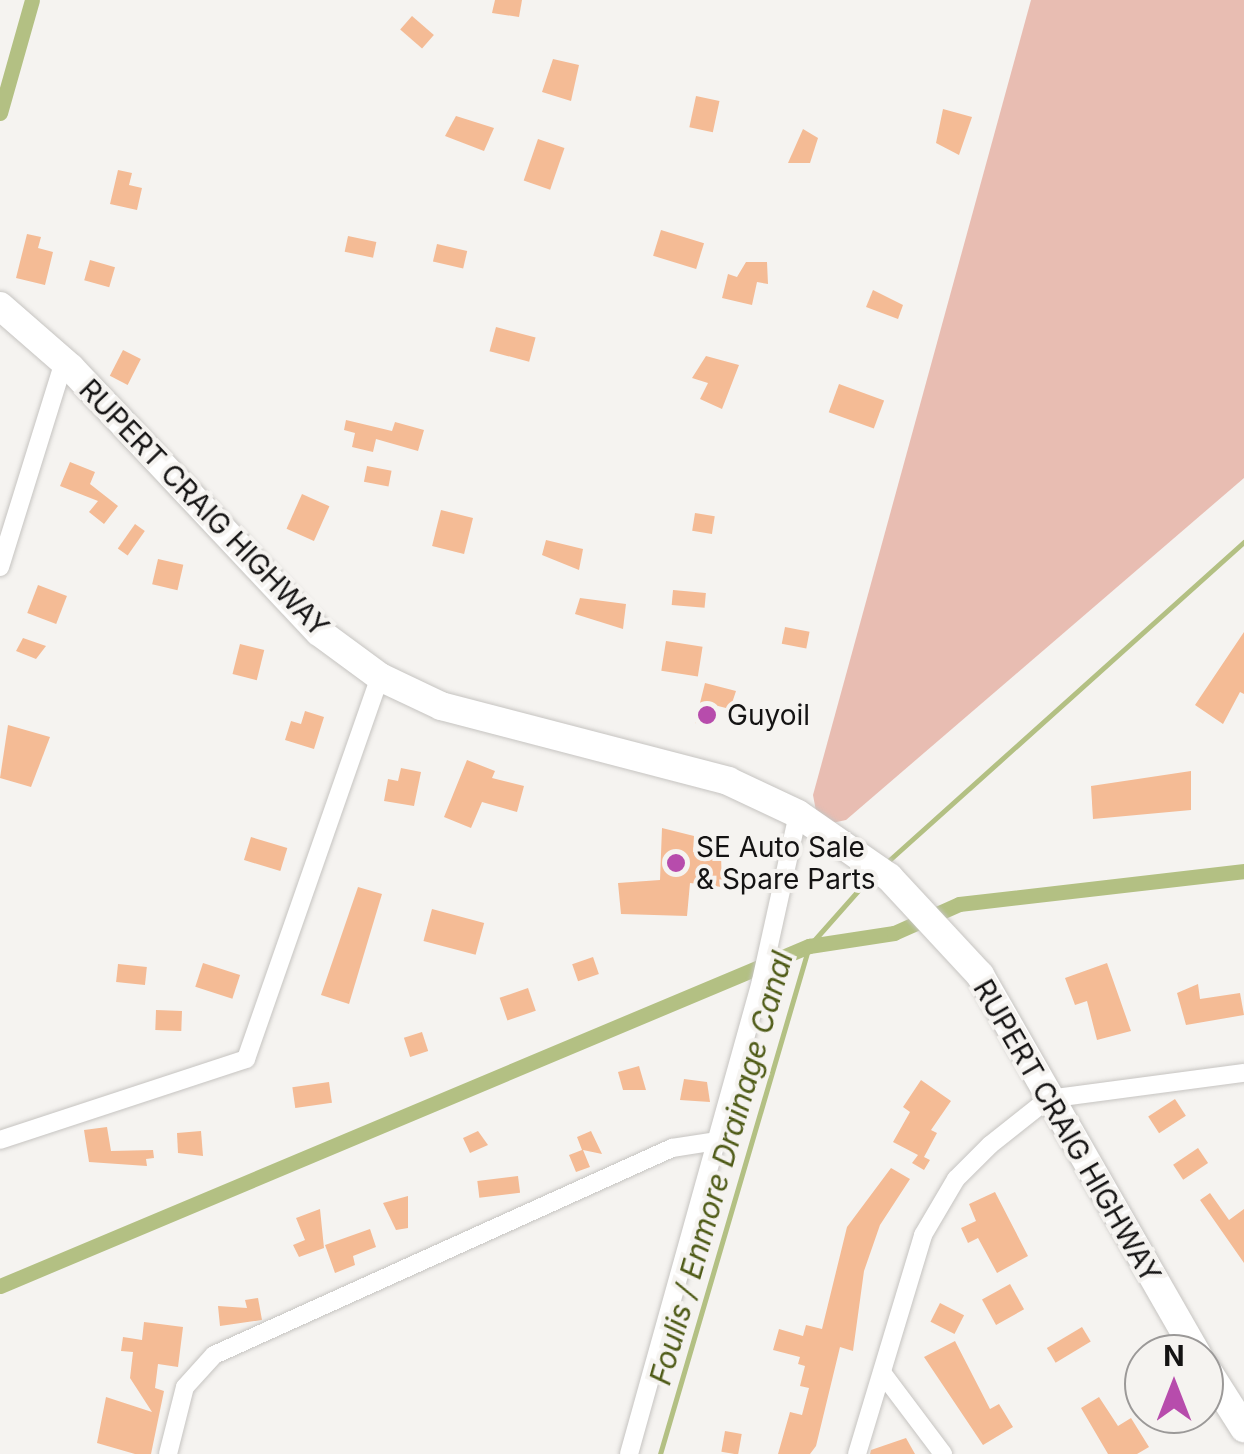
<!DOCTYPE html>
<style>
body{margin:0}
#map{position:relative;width:1244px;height:1454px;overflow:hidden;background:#f5f3f0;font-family:Inter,sans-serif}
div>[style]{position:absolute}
.green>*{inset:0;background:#e8bdb2}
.stream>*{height:5px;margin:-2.5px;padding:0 2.5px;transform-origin:2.5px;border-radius:2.5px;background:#b3c083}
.canal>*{height:15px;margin:-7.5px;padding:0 7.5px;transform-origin:7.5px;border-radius:7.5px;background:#b3c083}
.building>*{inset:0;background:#f4bb95;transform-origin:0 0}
.roads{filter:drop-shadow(0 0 2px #c6c4c1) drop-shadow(0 0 2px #c6c4c1)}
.street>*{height:18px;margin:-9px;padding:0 9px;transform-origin:9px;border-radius:9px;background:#fff}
.primary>*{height:28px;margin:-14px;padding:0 14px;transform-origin:14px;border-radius:14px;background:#fff}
.dots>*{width:28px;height:28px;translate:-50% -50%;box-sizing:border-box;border:5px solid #f5f3f0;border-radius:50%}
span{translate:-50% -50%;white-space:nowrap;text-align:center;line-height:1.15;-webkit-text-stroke:8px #f5f3f0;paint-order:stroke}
.street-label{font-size:28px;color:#141313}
.poi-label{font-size:28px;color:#141313}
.left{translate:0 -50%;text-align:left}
.water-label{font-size:30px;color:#4f5b17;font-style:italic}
.north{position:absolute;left:1124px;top:1334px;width:100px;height:100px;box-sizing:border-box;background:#f5f3f0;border:2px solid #9b9998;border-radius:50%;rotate:0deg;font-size:28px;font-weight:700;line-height:40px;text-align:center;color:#141313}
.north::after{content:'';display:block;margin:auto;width:35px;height:45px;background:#b74cac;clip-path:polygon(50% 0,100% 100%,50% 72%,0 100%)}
</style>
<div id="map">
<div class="green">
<i style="clip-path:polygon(1031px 0,1244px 0,1244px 478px,846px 820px,832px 823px,816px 811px,813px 795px)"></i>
</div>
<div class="stream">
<i style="left:886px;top:863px;width:481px;rotate:-41.9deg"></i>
<i style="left:660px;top:1454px;width:529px;rotate:-73.65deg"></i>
<i style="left:809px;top:946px;width:92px;rotate:-48.5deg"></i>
</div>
<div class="canal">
<i style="left:0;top:113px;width:117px;rotate:-74.2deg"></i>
<i style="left:0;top:1286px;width:878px;rotate:-22.8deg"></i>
<i style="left:809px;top:946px;width:86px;rotate:-8.7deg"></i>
<i style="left:894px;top:933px;width:71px;rotate:-24deg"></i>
<i style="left:959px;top:904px;width:287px;rotate:-6.6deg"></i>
</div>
<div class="building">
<i style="clip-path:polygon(495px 0,522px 0,519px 17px,492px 13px)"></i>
<i style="left:412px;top:16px;width:29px;height:18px;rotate:41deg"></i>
<i style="clip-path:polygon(553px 59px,579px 65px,571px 101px,542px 92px)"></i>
<i style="left:696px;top:96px;width:24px;height:32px;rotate:12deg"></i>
<i style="clip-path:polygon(943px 109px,972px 117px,959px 155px,936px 143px)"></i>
<i style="clip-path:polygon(456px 116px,494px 128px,484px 151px,445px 136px)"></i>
<i style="clip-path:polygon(803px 129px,818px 138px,810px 163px,788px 163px)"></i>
<i style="left:538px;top:139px;width:28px;height:44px;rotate:19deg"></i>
<i style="clip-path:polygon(118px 170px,132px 173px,129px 185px,142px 188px,137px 210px,110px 204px)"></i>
<i style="left:661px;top:230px;width:45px;height:27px;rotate:17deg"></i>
<i style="clip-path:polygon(27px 234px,41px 237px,38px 248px,53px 252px,45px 285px,16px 278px)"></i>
<i style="left:348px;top:236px;width:29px;height:16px;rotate:12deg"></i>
<i style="left:437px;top:244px;width:31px;height:18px;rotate:13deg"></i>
<i style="left:90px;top:260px;width:26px;height:21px;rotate:16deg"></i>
<i style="clip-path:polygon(746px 262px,767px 262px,768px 284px,757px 282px,752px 305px,722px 298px,728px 274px,737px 277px)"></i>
<i style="clip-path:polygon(873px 290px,903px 305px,898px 319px,866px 307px)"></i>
<i style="left:496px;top:327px;width:41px;height:25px;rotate:15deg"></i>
<i style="left:123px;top:350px;width:20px;height:29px;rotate:27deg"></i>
<i style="clip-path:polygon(706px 356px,739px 365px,722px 409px,700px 399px,708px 383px,692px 378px)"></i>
<i style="left:839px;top:384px;width:48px;height:30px;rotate:20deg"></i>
<i style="clip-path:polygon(346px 420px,392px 431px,395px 422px,424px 430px,418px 451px,376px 439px,373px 452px,352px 447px,355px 433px,344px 430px)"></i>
<i style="clip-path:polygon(70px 462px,95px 472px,90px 484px,118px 506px,104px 524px,89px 512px,98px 501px,60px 486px)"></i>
<i style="left:367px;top:466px;width:25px;height:16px;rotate:11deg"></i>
<i style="left:302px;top:494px;width:30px;height:38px;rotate:24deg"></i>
<i style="left:441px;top:510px;width:33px;height:37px;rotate:14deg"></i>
<i style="left:695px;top:513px;width:20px;height:18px;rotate:9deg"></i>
<i style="left:135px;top:524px;width:12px;height:30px;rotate:35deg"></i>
<i style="clip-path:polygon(546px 540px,583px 549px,579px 570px,542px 555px)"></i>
<i style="left:158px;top:559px;width:26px;height:26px;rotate:13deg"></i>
<i style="left:38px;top:585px;width:31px;height:30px;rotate:21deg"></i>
<i style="left:673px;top:590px;width:33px;height:15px;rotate:5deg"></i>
<i style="clip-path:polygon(580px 598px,626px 604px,623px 629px,575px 614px)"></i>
<i style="left:785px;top:627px;width:25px;height:17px;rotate:11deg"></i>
<i style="clip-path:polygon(1244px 632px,1244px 694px,1240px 692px,1223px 724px,1195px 705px)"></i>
<i style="clip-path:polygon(23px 638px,46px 646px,36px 659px,16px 651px)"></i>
<i style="left:666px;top:641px;width:37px;height:30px;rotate:9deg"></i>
<i style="left:240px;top:644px;width:25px;height:31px;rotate:14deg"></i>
<i style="clip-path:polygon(705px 683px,736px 691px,730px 709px,718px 706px,713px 727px,695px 723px)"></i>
<i style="clip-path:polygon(305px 711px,324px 717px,314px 749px,285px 740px,291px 721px,301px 724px)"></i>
<i style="clip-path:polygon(8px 725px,50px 737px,31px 787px,0 778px)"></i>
<i style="clip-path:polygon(467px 760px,495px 771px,492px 778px,524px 786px,517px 812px,482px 802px,471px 828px,444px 817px)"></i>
<i style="clip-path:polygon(401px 768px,421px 772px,414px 806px,384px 801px,388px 779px,398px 781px)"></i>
<i style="clip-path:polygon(1191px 771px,1191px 810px,1093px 819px,1091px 786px)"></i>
<i style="clip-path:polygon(662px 828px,694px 836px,693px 852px,721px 855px,722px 887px,690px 883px,687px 916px,621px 914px,618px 883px,660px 880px)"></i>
<i style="left:251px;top:837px;width:38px;height:24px;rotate:17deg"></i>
<i style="clip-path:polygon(358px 887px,382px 894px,349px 1004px,321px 995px)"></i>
<i style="left:432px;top:909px;width:54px;height:33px;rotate:15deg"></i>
<i style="left:593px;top:957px;width:18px;height:22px;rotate:71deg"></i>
<i style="left:203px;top:963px;width:39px;height:25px;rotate:18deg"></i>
<i style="clip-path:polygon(1107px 963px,1131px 1031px,1097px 1040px,1087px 1001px,1075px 1005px,1065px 978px)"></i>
<i style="left:118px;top:964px;width:29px;height:18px;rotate:6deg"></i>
<i style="clip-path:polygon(1198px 984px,1200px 999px,1240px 993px,1244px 1015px,1186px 1025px,1177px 993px)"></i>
<i style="left:528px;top:988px;width:24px;height:30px;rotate:71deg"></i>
<i style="left:156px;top:1010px;width:26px;height:20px;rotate:2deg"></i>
<i style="left:422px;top:1032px;width:20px;height:19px;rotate:72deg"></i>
<i style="clip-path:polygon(639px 1066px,646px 1090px,623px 1090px,618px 1072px)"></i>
<i style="clip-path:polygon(684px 1079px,707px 1082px,710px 1102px,680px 1100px)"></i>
<i style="clip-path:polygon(921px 1080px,951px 1101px,931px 1130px,937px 1133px,924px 1157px,930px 1160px,924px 1170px,912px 1163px,918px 1155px,893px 1142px,910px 1112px,903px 1107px)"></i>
<i style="left:329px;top:1082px;width:21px;height:37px;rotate:82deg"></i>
<i style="left:1175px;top:1099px;width:20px;height:32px;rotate:57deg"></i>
<i style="clip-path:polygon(107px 1127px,111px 1151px,153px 1150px,154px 1158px,146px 1159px,147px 1166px,89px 1162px,84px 1130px)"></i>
<i style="clip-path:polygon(201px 1131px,203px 1156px,178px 1153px,177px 1133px)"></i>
<i style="clip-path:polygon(478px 1131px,488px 1145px,470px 1153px,463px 1138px)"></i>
<i style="clip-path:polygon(591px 1131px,602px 1154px,583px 1150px,590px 1167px,576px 1172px,569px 1155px,582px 1150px,577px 1137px)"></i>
<i style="left:1198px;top:1148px;width:18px;height:30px;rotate:56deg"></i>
<i style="clip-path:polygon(891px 1168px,910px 1179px,880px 1225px,864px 1271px,853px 1351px,840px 1347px,816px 1446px,810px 1454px,778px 1454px,790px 1412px,802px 1415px,809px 1388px,800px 1386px,805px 1366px,798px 1364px,800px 1357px,773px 1350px,779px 1329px,803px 1336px,806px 1325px,822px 1329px,847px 1227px)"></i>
<i style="left:518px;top:1176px;width:17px;height:41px;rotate:83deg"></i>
<i style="clip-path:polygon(995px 1192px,1028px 1256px,997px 1273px,978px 1238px,968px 1243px,961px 1228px,976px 1221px,969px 1204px)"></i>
<i style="clip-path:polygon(1210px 1193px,1229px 1220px,1244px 1209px,1244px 1263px,1200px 1200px)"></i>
<i style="clip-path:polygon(408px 1196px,408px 1228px,396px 1230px,383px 1203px)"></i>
<i style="clip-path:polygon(320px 1209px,324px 1248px,299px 1257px,293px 1245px,305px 1240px,296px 1218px)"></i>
<i style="clip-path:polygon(370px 1229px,376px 1247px,353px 1256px,355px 1265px,335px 1273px,325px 1245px)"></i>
<i style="left:1010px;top:1284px;width:29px;height:32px;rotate:61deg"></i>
<i style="clip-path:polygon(258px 1298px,262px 1320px,220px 1326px,218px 1306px,247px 1308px,245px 1300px)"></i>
<i style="left:940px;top:1303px;width:27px;height:21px;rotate:27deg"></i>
<i style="clip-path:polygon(144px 1322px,183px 1327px,178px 1367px,158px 1364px,155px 1388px,164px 1391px,151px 1454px,135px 1454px,97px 1443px,106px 1397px,152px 1412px,130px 1378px,133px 1352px,121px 1351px,123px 1337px,142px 1340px)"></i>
<i style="left:1082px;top:1327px;width:17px;height:41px;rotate:59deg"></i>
<i style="clip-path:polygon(955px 1341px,990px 1409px,999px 1404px,1013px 1427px,983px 1445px,924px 1357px)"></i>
<i style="clip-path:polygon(1099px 1397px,1118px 1426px,1131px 1418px,1149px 1447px,1137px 1454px,1108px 1454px,1081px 1408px)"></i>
<i style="left:725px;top:1431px;width:17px;height:21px;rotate:10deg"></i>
<i style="clip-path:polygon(906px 1438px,915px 1454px,870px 1454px,871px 1450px)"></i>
</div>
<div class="roads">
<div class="street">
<i style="left:0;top:567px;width:216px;rotate:-72.7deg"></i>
<i style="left:0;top:1140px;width:259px;rotate:-18.2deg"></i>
<i style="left:246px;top:1059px;width:405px;rotate:-70.7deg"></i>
<i style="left:883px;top:1374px;width:100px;rotate:53.1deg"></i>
<i style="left:168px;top:1454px;width:69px;rotate:-75.8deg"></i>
<i style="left:185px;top:1387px;width:43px;rotate:-47.8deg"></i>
<i style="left:214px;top:1355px;width:503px;rotate:-24.32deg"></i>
<i style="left:672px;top:1148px;width:46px;rotate:-8.8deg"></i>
<i style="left:629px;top:1454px;width:491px;rotate:-74.4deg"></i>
<i style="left:761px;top:981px;width:171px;rotate:-77.5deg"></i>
<i style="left:857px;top:1454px;width:229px;rotate:-73.2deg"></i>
<i style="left:923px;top:1235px;width:65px;rotate:-59.5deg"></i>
<i style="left:956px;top:1179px;width:48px;rotate:-45deg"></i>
<i style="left:990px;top:1145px;width:74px;rotate:-38.4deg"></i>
<i style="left:1048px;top:1099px;width:198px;rotate:-7.6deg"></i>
</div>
<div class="primary">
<i style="left:0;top:306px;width:94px;rotate:41.1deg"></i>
<i style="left:71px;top:368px;width:362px;rotate:46.8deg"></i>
<i style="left:319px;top:632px;width:76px;rotate:36.4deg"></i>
<i style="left:380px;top:677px;width:68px;rotate:25.4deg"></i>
<i style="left:441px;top:706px;width:297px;rotate:14.6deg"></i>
<i style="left:728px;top:781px;width:77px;rotate:25.2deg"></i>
<i style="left:798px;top:814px;width:111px;rotate:34.7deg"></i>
<i style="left:889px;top:877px;width:134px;rotate:47.1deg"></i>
<i style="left:980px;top:975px;width:437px;rotate:60.2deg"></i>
<i style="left:1204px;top:1365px;width:75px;rotate:57.6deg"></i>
</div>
</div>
<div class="dots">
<i style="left:707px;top:715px;background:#b74cac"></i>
<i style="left:676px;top:863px;background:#b74cac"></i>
</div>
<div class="street-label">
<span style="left:204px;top:508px;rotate:46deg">RUPERT CRAIG HIGHWAY</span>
<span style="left:1067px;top:1131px;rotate:60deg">RUPERT CRAIG HIGHWAY</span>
</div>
<div class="poi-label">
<span class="left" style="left:727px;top:715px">Guyoil</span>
<span class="left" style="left:696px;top:863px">SE Auto Sale<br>&amp; Spare Parts</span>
</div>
<div class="water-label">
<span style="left:721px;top:1168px;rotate:-74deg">Foulis / Enmore Drainage Canal</span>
</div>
<div class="north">N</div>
</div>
